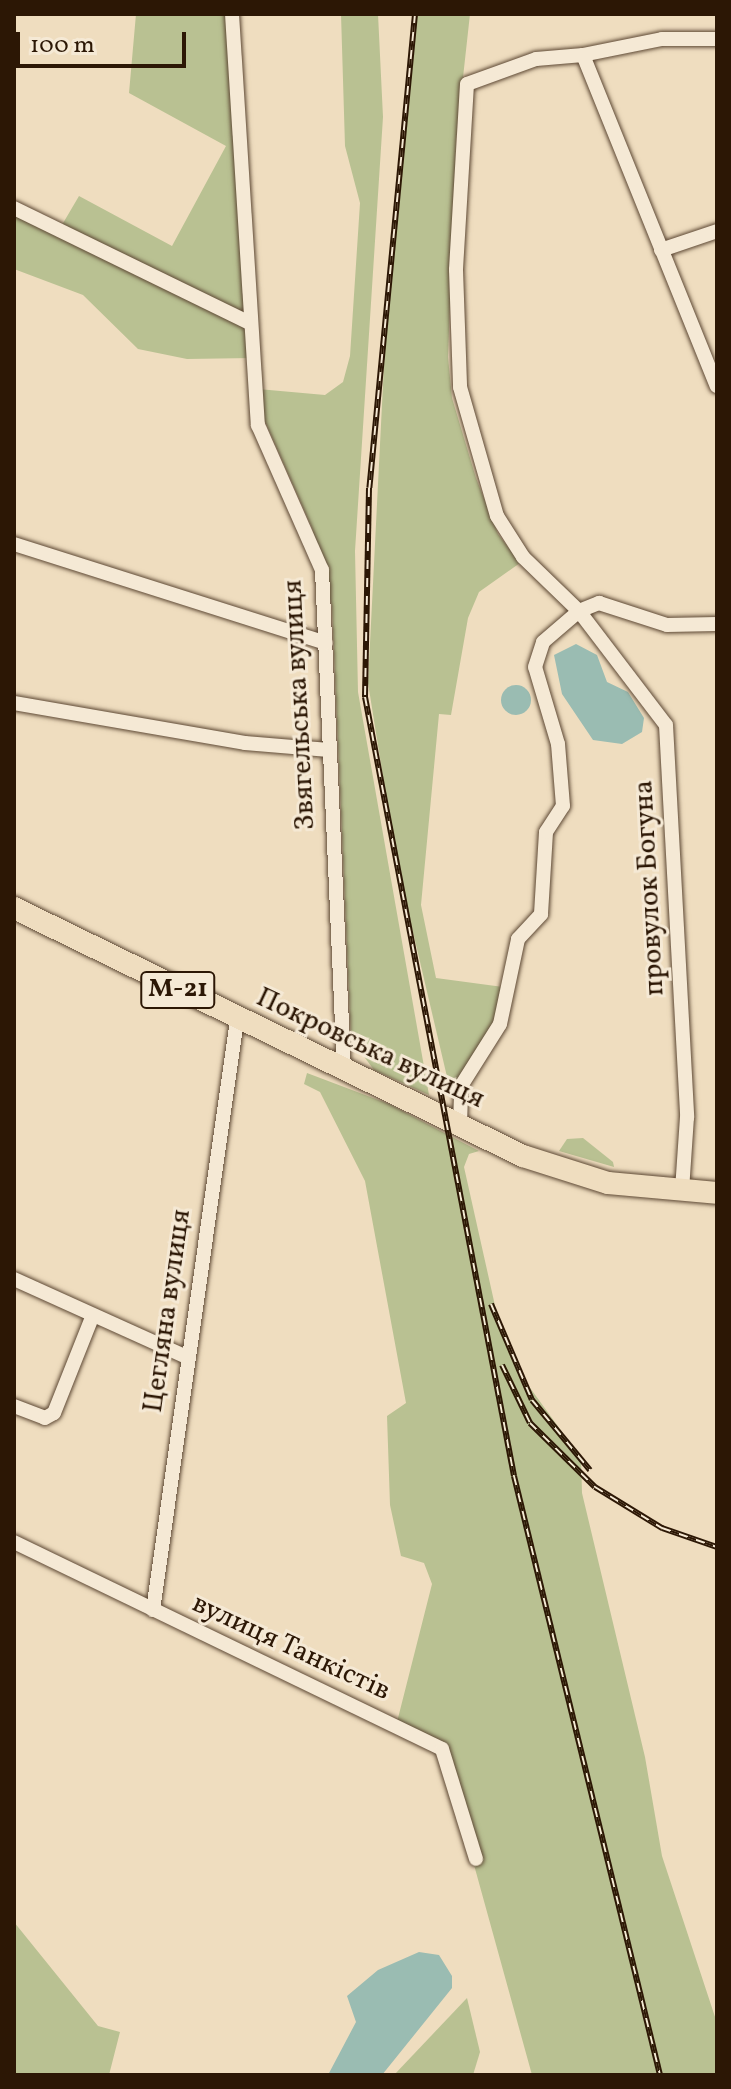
<!DOCTYPE html>
<meta charset="utf-8">
<style>
body{margin:0}
#map{position:relative;width:731px;height:2089px;overflow:hidden;background:#efddbf;font-family:Vollkorn,serif}
div>[style]{position:absolute}
.green>*{inset:0;background:#b9c192}
.water>*{inset:0;background:#9abcb2}
.round{border-radius:50%}
.roads{filter:drop-shadow(0 0 2px #5d4834) drop-shadow(0 0 2px #5d4834)}
.minor>*{height:14px;margin:-7px;padding:0 7px;transform-origin:7px;border-radius:7px;background:#f5e9d5}
.trunk>*{height:22px;margin:-11px;padding:0 11px;transform-origin:11px;border-radius:11px;background:#efddbf}
.rail>*{height:6px;margin-top:-3px;transform-origin:0;background:repeating-linear-gradient(90deg,#f5e9d5 0 9px,#2c1705 0 18px);box-sizing:border-box;border-block:2px solid #2c1705}
span{translate:-50% -50%;white-space:nowrap;text-align:center;line-height:1.15;-webkit-text-stroke:6px #f5e9d5;paint-order:stroke}
.shield-label span{padding:2px 6px;background:#f5e9d5;border:2px solid;border-radius:6px;-webkit-text-stroke-width:0}
.shield-label{font-size:26px;color:#2c1705;font-weight:700}
.street-label{font-size:28px;color:#2c1705}
.frame{position:absolute;inset:0;border:16px solid #2c1705;pointer-events:none}
.scale{position:absolute;left:16px;top:32px;width:170px;height:36px;box-sizing:border-box;border:4px solid #2c1705;border-top:0;padding-left:10px;font-size:24px;line-height:28px;white-space:nowrap;color:#2c1705;-webkit-text-stroke:6px #f5e9d5;paint-order:stroke}
</style>
<div id="map">
<div class="green">
<i style="clip-path:polygon(136px 14px,232px 14px,252px 358px,187px 359px,138px 349px,83px 295px,14px 269px,14px 208px,59px 230px,79px 196px,172px 246px,226px 146px,129px 93px)"></i>
<i style="clip-path:polygon(341px 14px,378px 14px,383px 117px,355px 551px,358px 692px,429px 1095px,374px 1070px,351px 1039px,332px 606px,312px 528px,260px 410px,258px 389px,325px 395px,343px 382px,350px 356px,360px 203px,345px 146px)"></i>
<i style="clip-path:polygon(417px 14px,470px 14px,456px 141px,448px 357px,452px 398px,476px 478px,498px 534px,520px 563px,479px 592px,468px 618px,451px 715px,439px 714px,421px 905px,436px 978px,503px 987px,491px 1034px,452px 1098px,397px 864px,368px 683px,385px 345px)"></i>
<i style="clip-path:polygon(307px 1073px,389px 1104px,479px 1151px,469px 1154px,464px 1167px,500px 1328px,520px 1374px,581px 1458px,582px 1493px,645px 1757px,662px 1856px,717px 2023px,717px 2075px,532px 2075px,442px 1749px,396px 1726px,432px 1584px,424px 1563px,401px 1556px,390px 1505px,387px 1416px,406px 1403px,365px 1181px,320px 1092px,304px 1084px)"></i>
<i style="clip-path:polygon(583px 1138px,613px 1162px,614px 1167px,559px 1151px,567px 1139px)"></i>
<i style="clip-path:polygon(14px 1922px,98px 2026px,120px 2032px,109px 2075px,14px 2075px)"></i>
<i style="clip-path:polygon(467px 1998px,480px 2052px,473px 2075px,394px 2075px)"></i>
</div>
<div class="water">
<i style="clip-path:polygon(576px 644px,597px 655px,607px 682px,628px 692px,644px 718px,642px 732px,622px 744px,593px 740px,562px 694px,554px 655px)"></i>
<i class="round" style="left:501px;top:685px;width:30px;height:30px"></i>
<i style="clip-path:polygon(419px 1952px,439px 1955px,452px 1976px,452px 1988px,382px 2075px,328px 2075px,356px 2022px,347px 1996px,378px 1970px)"></i>
</div>
<div class="roads">
<div class="minor">
<i style="left:232px;top:14px;width:412px;rotate:86.4deg"></i>
<i style="left:258px;top:425px;width:158px;rotate:66.2deg"></i>
<i style="left:322px;top:570px;width:500px;rotate:87.48deg"></i>
<i style="left:717px;top:39px;width:55px;rotate:180deg"></i>
<i style="left:662px;top:39px;width:81px;rotate:168.6deg"></i>
<i style="left:583px;top:55px;width:357px;rotate:68deg"></i>
<i style="left:583px;top:55px;width:47px;rotate:175.1deg"></i>
<i style="left:536px;top:59px;width:73px;rotate:160.1deg"></i>
<i style="left:467px;top:84px;width:186px;rotate:93.4deg"></i>
<i style="left:456px;top:270px;width:117px;rotate:88deg"></i>
<i style="left:460px;top:387px;width:134px;rotate:74deg"></i>
<i style="left:497px;top:516px;width:49px;rotate:57.6deg"></i>
<i style="left:523px;top:557px;width:78px;rotate:44deg"></i>
<i style="left:579px;top:611px;width:143px;rotate:52.7deg"></i>
<i style="left:666px;top:725px;width:393px;rotate:86.9deg"></i>
<i style="left:687px;top:1117px;width:74px;rotate:93.9deg"></i>
<i style="left:14px;top:208px;width:263px;rotate:26deg"></i>
<i style="left:661px;top:250px;width:59px;rotate:-18.7deg"></i>
<i style="left:14px;top:544px;width:327px;rotate:17.6deg"></i>
<i style="left:14px;top:703px;width:234px;rotate:9.8deg"></i>
<i style="left:245px;top:743px;width:84px;rotate:4.8deg"></i>
<i style="left:460px;top:1124px;width:38px;rotate:-88deg"></i>
<i style="left:461px;top:1086px;width:73px;rotate:-57.8deg"></i>
<i style="left:500px;top:1024px;width:87px;rotate:-78deg"></i>
<i style="left:518px;top:939px;width:34px;rotate:-47deg"></i>
<i style="left:541px;top:914px;width:82px;rotate:-86.5deg"></i>
<i style="left:546px;top:832px;width:31px;rotate:-57deg"></i>
<i style="left:563px;top:806px;width:62px;rotate:-94.6deg"></i>
<i style="left:558px;top:744px;width:80px;rotate:-106.6deg"></i>
<i style="left:535px;top:667px;width:26px;rotate:-72deg"></i>
<i style="left:543px;top:642px;width:48px;rotate:-40.7deg"></i>
<i style="left:579px;top:611px;width:22px;rotate:-22deg"></i>
<i style="left:599px;top:603px;width:71px;rotate:17.9deg"></i>
<i style="left:667px;top:625px;width:50px;rotate:-1.1deg"></i>
<i style="left:14px;top:1279px;width:190px;rotate:24.3deg"></i>
<i style="left:14px;top:1406px;width:33px;rotate:21deg"></i>
<i style="left:45px;top:1418px;width:10px;rotate:-29deg"></i>
<i style="left:54px;top:1413px;width:105px;rotate:-68.3deg"></i>
<i style="left:14px;top:1542px;width:475px;rotate:25.8deg"></i>
<i style="left:442px;top:1749px;width:115px;rotate:72.8deg"></i>
<i style="left:153px;top:1610px;width:596px;rotate:-81.9deg"></i>
</div>
<div class="trunk">
<i style="left:14px;top:908px;width:566px;rotate:25.98deg"></i>
<i style="left:523px;top:1156px;width:89px;rotate:17.6deg"></i>
<i style="left:608px;top:1183px;width:109px;rotate:5.2deg"></i>
</div>
</div>
<div class="rail">
<i style="left:415px;top:14px;width:476px;rotate:95.5deg"></i>
<i style="left:369px;top:488px;width:209px;rotate:91.1deg"></i>
<i style="left:365px;top:697px;width:793px;rotate:79.17deg"></i>
<i style="left:514px;top:1476px;width:617px;rotate:76.3deg"></i>
<i style="left:491px;top:1304px;width:104px;rotate:66.9deg"></i>
<i style="left:532px;top:1400px;width:91px;rotate:50.4deg"></i>
<i style="left:502px;top:1365px;width:64px;rotate:64.2deg"></i>
<i style="left:530px;top:1423px;width:91px;rotate:44.6deg"></i>
<i style="left:595px;top:1487px;width:79px;rotate:31.5deg"></i>
<i style="left:662px;top:1528px;width:58px;rotate:19.1deg"></i>
</div>
<div class="shield-label">
<span style="left:178px;top:990px">М-21</span>
</div>
<div class="street-label">
<span style="left:300px;top:705px;rotate:-93deg">Звягельська вулиця</span>
<span style="left:650px;top:888px;rotate:-93deg">провулок Богуна</span>
<span style="left:370px;top:1049px;rotate:25deg">Покровська вулиця</span>
<span style="left:168px;top:1311px;rotate:-82deg">Цегляна вулиця</span>
<span style="left:291px;top:1648px;rotate:25deg">вулиця Танкістів</span>
</div>
<div class="frame"></div>
<div class="scale">100 m</div>
</div>
